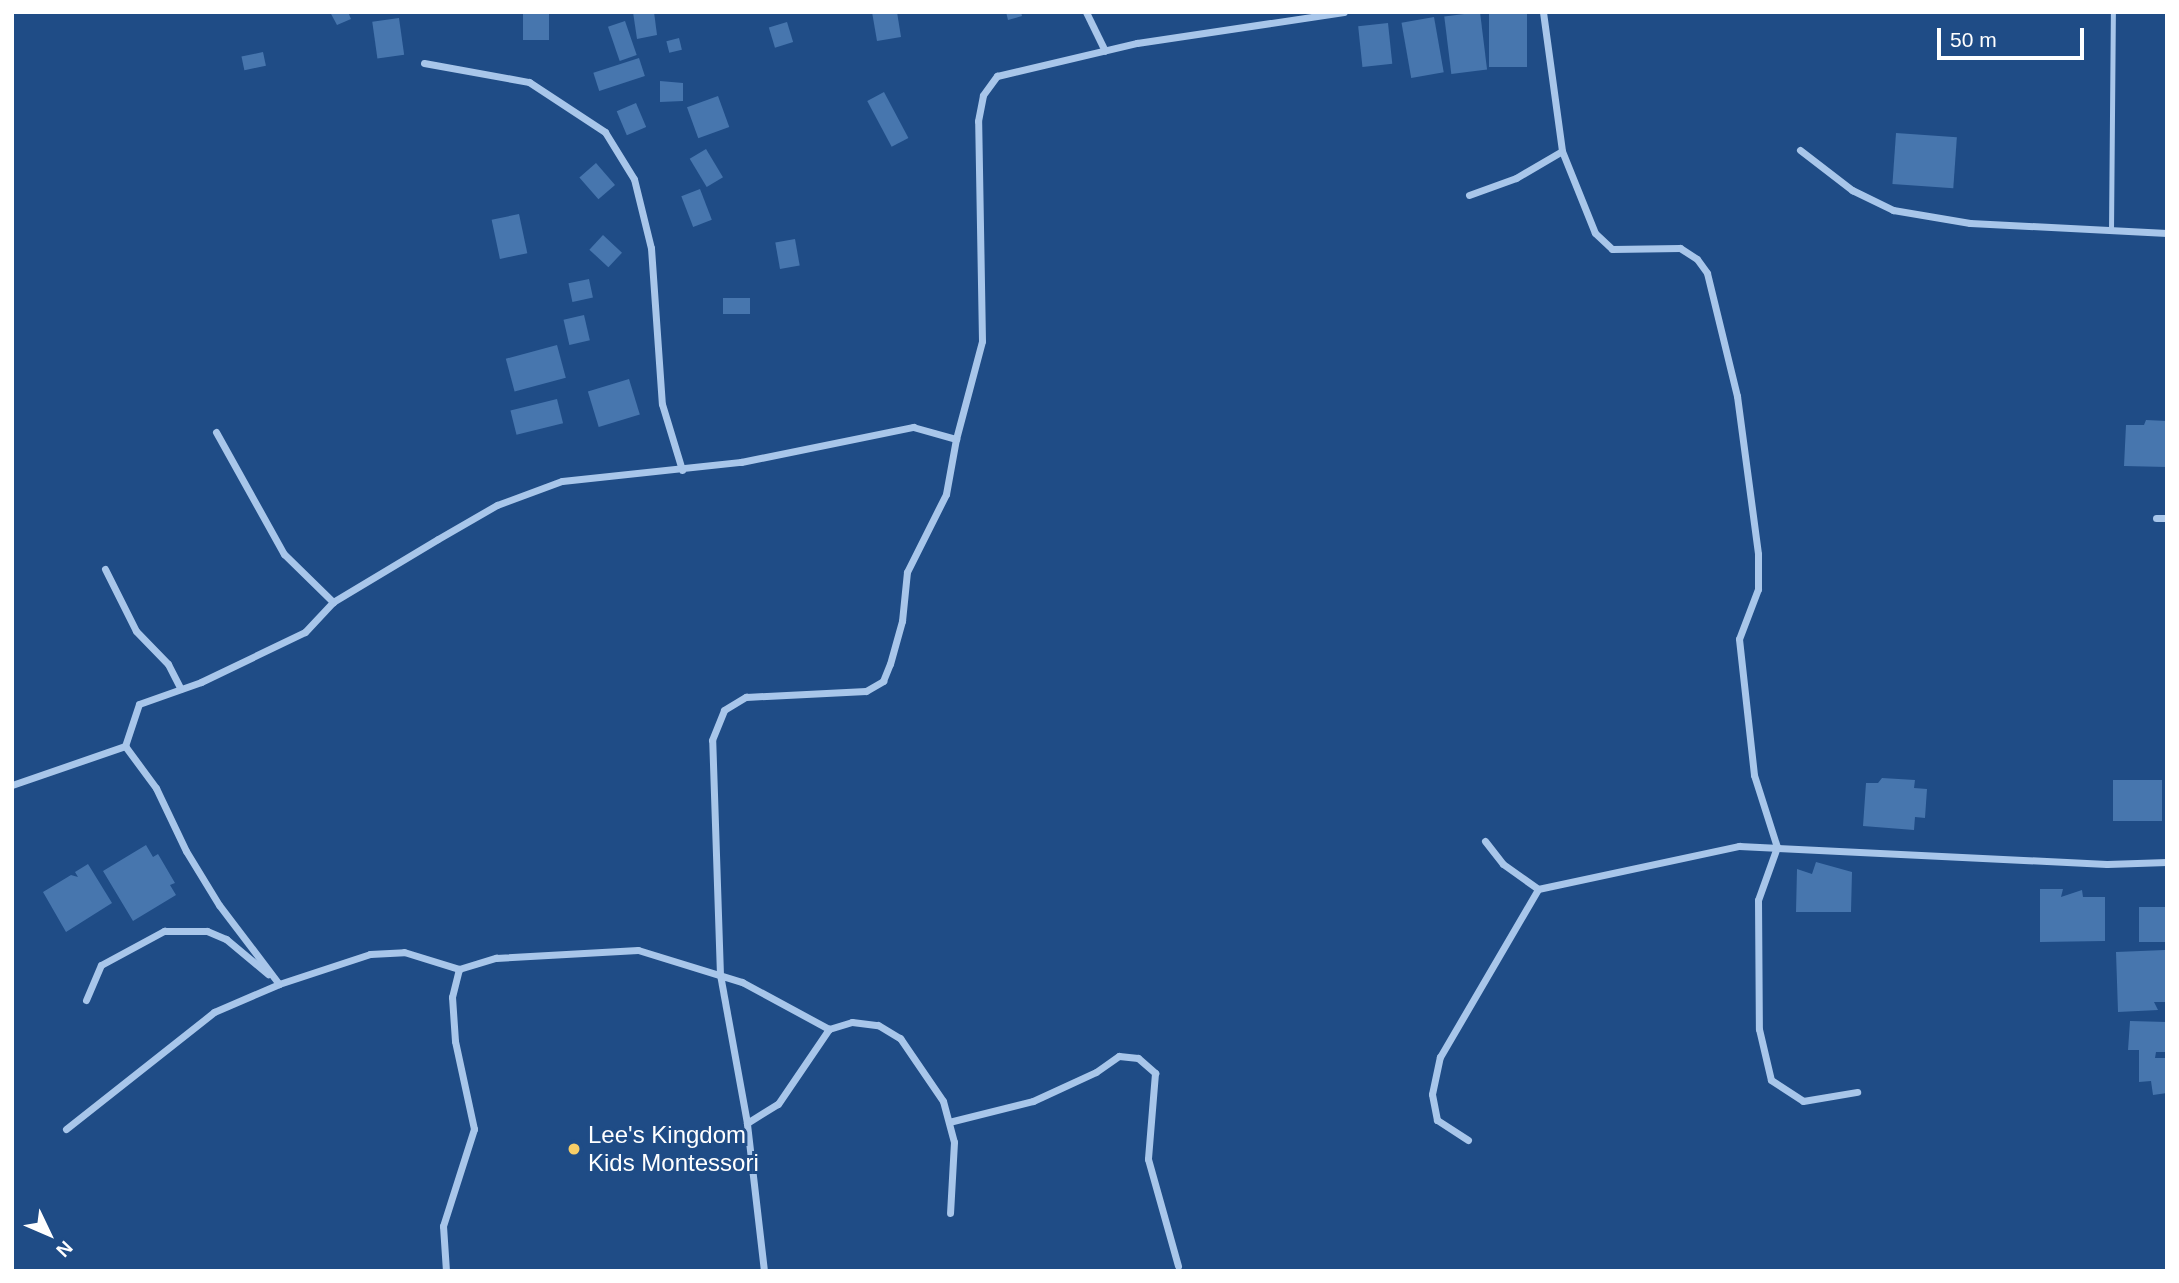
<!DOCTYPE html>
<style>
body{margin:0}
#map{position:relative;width:2179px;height:1283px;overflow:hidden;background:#1f4c86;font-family:Helvetica,sans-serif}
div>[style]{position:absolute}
.building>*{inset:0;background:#4776ae;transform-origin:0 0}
.service>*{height:5px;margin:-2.5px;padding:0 2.5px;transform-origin:2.5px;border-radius:2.5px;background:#a8c6ea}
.minor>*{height:7px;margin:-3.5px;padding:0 3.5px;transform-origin:3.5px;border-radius:3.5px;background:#a8c6ea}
.dots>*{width:19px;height:19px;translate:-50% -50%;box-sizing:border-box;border:4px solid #1f4c86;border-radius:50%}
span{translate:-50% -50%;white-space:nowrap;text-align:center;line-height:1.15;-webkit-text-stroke:6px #1f4c86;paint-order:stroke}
.poi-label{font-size:24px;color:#fff}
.left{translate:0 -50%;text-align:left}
.frame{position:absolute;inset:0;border:14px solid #fff;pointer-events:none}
.north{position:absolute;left:14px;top:1199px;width:70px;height:70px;-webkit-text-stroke:5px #1f4c86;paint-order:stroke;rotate:134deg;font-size:19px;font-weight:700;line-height:28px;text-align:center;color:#fff}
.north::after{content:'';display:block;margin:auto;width:24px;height:32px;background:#fff;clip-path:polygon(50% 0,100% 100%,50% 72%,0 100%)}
.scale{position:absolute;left:1937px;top:28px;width:147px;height:32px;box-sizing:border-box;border:4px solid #fff;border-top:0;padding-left:9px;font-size:21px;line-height:24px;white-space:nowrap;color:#fff;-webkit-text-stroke:5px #1f4c86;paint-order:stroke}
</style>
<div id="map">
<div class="building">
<i style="clip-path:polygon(330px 12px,348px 12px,351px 19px,337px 25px)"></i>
<i style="left:523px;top:12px;width:26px;height:28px"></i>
<i style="clip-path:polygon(633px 12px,654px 12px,657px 35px,637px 39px)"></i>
<i style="clip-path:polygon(872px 12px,897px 12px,901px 37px,877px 41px)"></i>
<i style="clip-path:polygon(1006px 12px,1021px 12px,1022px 16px,1008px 20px)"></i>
<i style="left:1480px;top:12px;width:58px;height:36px;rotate:83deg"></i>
<i style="left:1489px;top:12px;width:38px;height:55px"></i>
<i style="left:1434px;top:17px;width:56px;height:33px;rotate:80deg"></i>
<i style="left:399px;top:18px;width:37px;height:27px;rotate:82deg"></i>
<i style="left:625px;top:21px;width:36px;height:18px;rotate:71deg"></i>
<i style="left:787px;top:22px;width:21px;height:19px;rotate:73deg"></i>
<i style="left:1388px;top:23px;width:41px;height:30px;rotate:84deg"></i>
<i style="left:679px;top:38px;width:12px;height:13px;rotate:76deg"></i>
<i style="left:263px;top:52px;width:14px;height:22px;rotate:78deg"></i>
<i style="left:639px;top:58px;width:19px;height:48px;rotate:72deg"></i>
<i style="clip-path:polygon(660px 81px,683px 83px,683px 101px,660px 102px)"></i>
<i style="left:884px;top:92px;width:52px;height:19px;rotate:62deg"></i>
<i style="left:718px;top:96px;width:33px;height:33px;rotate:70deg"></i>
<i style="left:636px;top:103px;width:26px;height:21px;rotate:67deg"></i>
<i style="left:1896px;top:133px;width:61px;height:51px;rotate:4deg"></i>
<i style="left:706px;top:149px;width:33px;height:19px;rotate:59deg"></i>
<i style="left:596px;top:163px;width:29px;height:22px;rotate:49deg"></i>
<i style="left:700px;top:189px;width:33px;height:20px;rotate:69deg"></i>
<i style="left:519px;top:214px;width:40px;height:28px;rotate:78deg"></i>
<i style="left:603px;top:235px;width:26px;height:20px;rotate:43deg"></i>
<i style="left:795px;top:239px;width:27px;height:20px;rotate:80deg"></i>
<i style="left:589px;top:279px;width:19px;height:21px;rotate:78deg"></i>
<i style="left:723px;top:298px;width:27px;height:16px"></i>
<i style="left:584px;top:315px;width:26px;height:21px;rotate:77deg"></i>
<i style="left:557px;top:345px;width:34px;height:53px;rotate:75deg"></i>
<i style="left:629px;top:379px;width:37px;height:43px;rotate:73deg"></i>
<i style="left:557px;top:399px;width:25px;height:48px;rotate:76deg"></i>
<i style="clip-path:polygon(2146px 420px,2167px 421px,2167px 467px,2124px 466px,2126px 425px,2144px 425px)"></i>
<i style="clip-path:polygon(1882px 778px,1915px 780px,1914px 788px,1927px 789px,1925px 818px,1915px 817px,1914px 830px,1863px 826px,1866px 783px,1878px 783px)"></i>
<i style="left:2113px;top:780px;width:49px;height:41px"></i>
<i style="clip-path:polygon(146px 845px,153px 857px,158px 854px,175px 883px,170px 885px,176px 895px,133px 921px,103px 871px)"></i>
<i style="clip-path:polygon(1816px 862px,1852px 872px,1851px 912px,1796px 912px,1797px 869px,1812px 874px)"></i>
<i style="clip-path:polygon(88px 864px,112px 903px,66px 932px,43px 892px,71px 875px,78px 877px,75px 872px)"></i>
<i style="clip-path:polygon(2040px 889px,2063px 889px,2061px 897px,2082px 890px,2083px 897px,2105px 897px,2105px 941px,2040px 942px)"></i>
<i style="left:2167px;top:907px;width:35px;height:28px;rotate:90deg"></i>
<i style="clip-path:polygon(2165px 950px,2166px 1002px,2154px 1002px,2158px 1010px,2118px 1012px,2116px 952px)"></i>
<i style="clip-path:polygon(2130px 1021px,2167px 1022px,2167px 1052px,2156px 1052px,2155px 1058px,2167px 1058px,2167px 1093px,2153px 1095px,2151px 1081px,2139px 1082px,2139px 1050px,2128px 1050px)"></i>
</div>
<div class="service">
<i style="left:2111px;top:230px;width:218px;rotate:-89.5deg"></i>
</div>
<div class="minor">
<i style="left:1086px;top:12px;width:43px;rotate:64deg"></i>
<i style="left:1543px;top:12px;width:140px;rotate:82.2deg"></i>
<i style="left:1562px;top:151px;width:88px;rotate:68.1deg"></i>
<i style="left:1595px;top:233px;width:23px;rotate:43deg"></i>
<i style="left:1612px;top:249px;width:68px;rotate:-0.8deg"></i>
<i style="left:1680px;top:248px;width:20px;rotate:33deg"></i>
<i style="left:1697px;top:259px;width:17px;rotate:54deg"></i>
<i style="left:1707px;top:273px;width:127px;rotate:76.3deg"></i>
<i style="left:1737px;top:396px;width:159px;rotate:82.4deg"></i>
<i style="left:1758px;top:554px;width:35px;rotate:90deg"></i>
<i style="left:1758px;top:589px;width:53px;rotate:110.8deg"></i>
<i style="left:1739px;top:639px;width:137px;rotate:83.7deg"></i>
<i style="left:1754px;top:775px;width:76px;rotate:72.3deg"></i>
<i style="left:1777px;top:847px;width:56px;rotate:109.7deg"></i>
<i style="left:1758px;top:900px;width:129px;rotate:89.6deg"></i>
<i style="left:1759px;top:1029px;width:52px;rotate:76.8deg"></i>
<i style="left:1771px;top:1080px;width:38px;rotate:33deg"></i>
<i style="left:1803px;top:1101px;width:55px;rotate:-9.5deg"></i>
<i style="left:424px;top:63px;width:107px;rotate:10.3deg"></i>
<i style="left:529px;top:82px;width:91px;rotate:33.3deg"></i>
<i style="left:605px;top:132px;width:55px;rotate:58.3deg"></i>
<i style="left:634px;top:179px;width:71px;rotate:76.2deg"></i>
<i style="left:651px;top:248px;width:156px;rotate:86deg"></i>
<i style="left:662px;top:404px;width:69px;rotate:73.1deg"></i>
<i style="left:1800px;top:150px;width:66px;rotate:37.6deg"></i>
<i style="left:1852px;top:190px;width:46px;rotate:26deg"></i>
<i style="left:1893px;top:210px;width:78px;rotate:9.6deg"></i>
<i style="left:1970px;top:223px;width:197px;rotate:2.9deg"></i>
<i style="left:1469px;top:195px;width:50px;rotate:-19.9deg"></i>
<i style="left:1516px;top:178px;width:53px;rotate:-30.4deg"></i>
<i style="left:216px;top:432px;width:140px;rotate:60.9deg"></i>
<i style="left:284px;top:554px;width:69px;rotate:44.4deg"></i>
<i style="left:2156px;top:518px;width:11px"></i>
<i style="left:105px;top:569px;width:69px;rotate:63.4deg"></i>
<i style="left:136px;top:631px;width:46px;rotate:45.9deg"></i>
<i style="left:168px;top:664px;width:28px;rotate:63deg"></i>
<i style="left:12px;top:785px;width:120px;rotate:-19deg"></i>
<i style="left:1485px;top:841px;width:29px;rotate:52deg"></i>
<i style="left:1503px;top:864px;width:43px;rotate:35.5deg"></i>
<i style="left:1538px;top:889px;width:206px;rotate:-12.1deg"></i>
<i style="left:1739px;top:846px;width:368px;rotate:2.8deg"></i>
<i style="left:2107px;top:864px;width:60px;rotate:-1.9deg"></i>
<i style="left:279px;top:984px;width:99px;rotate:-127.2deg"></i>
<i style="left:219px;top:905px;width:63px;rotate:-121.4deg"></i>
<i style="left:186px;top:851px;width:70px;rotate:-115.5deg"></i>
<i style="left:156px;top:788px;width:52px;rotate:-126.4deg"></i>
<i style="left:125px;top:746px;width:44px;rotate:-71.6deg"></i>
<i style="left:139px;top:704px;width:66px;rotate:-19.5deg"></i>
<i style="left:201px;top:682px;width:115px;rotate:-25.7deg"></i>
<i style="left:305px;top:632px;width:41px;rotate:-47deg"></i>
<i style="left:333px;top:602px;width:122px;rotate:-31deg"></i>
<i style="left:438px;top:539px;width:68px;rotate:-30deg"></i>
<i style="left:497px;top:505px;width:69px;rotate:-20.3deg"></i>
<i style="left:562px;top:481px;width:180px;rotate:-6.1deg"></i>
<i style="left:741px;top:462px;width:176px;rotate:-11.5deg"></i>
<i style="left:913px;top:427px;width:45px;rotate:15.6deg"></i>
<i style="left:86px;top:1000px;width:38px;rotate:-67deg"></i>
<i style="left:101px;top:965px;width:72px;rotate:-28.4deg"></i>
<i style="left:164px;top:931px;width:43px"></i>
<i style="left:207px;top:931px;width:21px;rotate:23deg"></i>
<i style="left:226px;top:939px;width:55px;rotate:39.8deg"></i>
<i style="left:949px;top:1122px;width:87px;rotate:-14deg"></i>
<i style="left:1033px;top:1101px;width:69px;rotate:-24.7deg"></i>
<i style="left:1096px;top:1072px;width:28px;rotate:-35deg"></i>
<i style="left:1119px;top:1056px;width:19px;rotate:6deg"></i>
<i style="left:1138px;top:1058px;width:23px;rotate:41deg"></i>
<i style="left:1155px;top:1073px;width:86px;rotate:94.7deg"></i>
<i style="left:1148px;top:1159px;width:111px;rotate:74.3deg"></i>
<i style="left:747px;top:1123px;width:36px;rotate:-32deg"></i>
<i style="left:778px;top:1104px;width:91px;rotate:-55.8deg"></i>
<i style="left:829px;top:1029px;width:24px;rotate:-17deg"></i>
<i style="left:852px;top:1022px;width:26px;rotate:7deg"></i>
<i style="left:878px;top:1025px;width:26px;rotate:31deg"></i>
<i style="left:900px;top:1038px;width:76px;rotate:55.7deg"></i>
<i style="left:943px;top:1101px;width:42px;rotate:75deg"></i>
<i style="left:954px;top:1142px;width:71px;rotate:93.2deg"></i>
<i style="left:66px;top:1129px;width:189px;rotate:-38.3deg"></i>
<i style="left:214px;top:1012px;width:71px;rotate:-23.3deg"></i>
<i style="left:279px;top:984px;width:96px;rotate:-18.2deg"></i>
<i style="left:370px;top:954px;width:34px;rotate:-3deg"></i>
<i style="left:404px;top:952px;width:58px;rotate:17.2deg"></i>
<i style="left:1468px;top:1140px;width:37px;rotate:-147deg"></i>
<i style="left:1437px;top:1120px;width:26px;rotate:-101deg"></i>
<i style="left:1432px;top:1094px;width:38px;rotate:-78deg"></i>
<i style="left:1440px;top:1057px;width:194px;rotate:-59.7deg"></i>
<i style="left:446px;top:1271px;width:45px;rotate:-93.8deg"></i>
<i style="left:443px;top:1226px;width:102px;rotate:-72.3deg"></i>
<i style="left:474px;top:1129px;width:90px;rotate:-102.2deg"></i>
<i style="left:455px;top:1041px;width:44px;rotate:-93.9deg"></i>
<i style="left:452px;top:997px;width:29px;rotate:-76deg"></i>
<i style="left:459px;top:969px;width:39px;rotate:-17deg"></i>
<i style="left:496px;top:958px;width:142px;rotate:-3.2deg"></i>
<i style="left:638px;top:950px;width:109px;rotate:17.1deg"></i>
<i style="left:742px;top:982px;width:99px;rotate:28.4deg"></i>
<i style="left:764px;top:1271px;width:149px;rotate:-96.6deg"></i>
<i style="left:747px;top:1123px;width:150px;rotate:-100.3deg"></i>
<i style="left:720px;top:975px;width:235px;rotate:-91.9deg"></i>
<i style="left:712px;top:740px;width:32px;rotate:-68deg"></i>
<i style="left:724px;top:710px;width:26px;rotate:-31deg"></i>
<i style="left:746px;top:697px;width:120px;rotate:-2.9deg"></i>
<i style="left:866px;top:691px;width:20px;rotate:-30deg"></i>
<i style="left:883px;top:681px;width:18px;rotate:-68deg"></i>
<i style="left:890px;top:664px;width:45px;rotate:-74.4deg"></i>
<i style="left:902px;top:621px;width:49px;rotate:-84.2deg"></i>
<i style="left:907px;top:572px;width:87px;rotate:-63.4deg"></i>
<i style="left:946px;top:494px;width:56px;rotate:-79.7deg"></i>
<i style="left:956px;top:439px;width:101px;rotate:-75.1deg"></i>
<i style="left:982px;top:341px;width:220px;rotate:-91deg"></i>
<i style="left:978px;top:121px;width:26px;rotate:-79deg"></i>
<i style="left:983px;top:95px;width:24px;rotate:-54deg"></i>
<i style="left:997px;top:76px;width:144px;rotate:-13.3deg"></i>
<i style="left:1137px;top:43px;width:209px;rotate:-8.5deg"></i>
</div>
<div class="dots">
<i style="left:574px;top:1149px;background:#f8ce67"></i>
</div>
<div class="poi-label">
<span class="left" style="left:588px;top:1149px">Lee's Kingdom<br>Kids Montessori</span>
</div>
<div class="frame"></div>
<div class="north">N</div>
<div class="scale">50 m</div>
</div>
